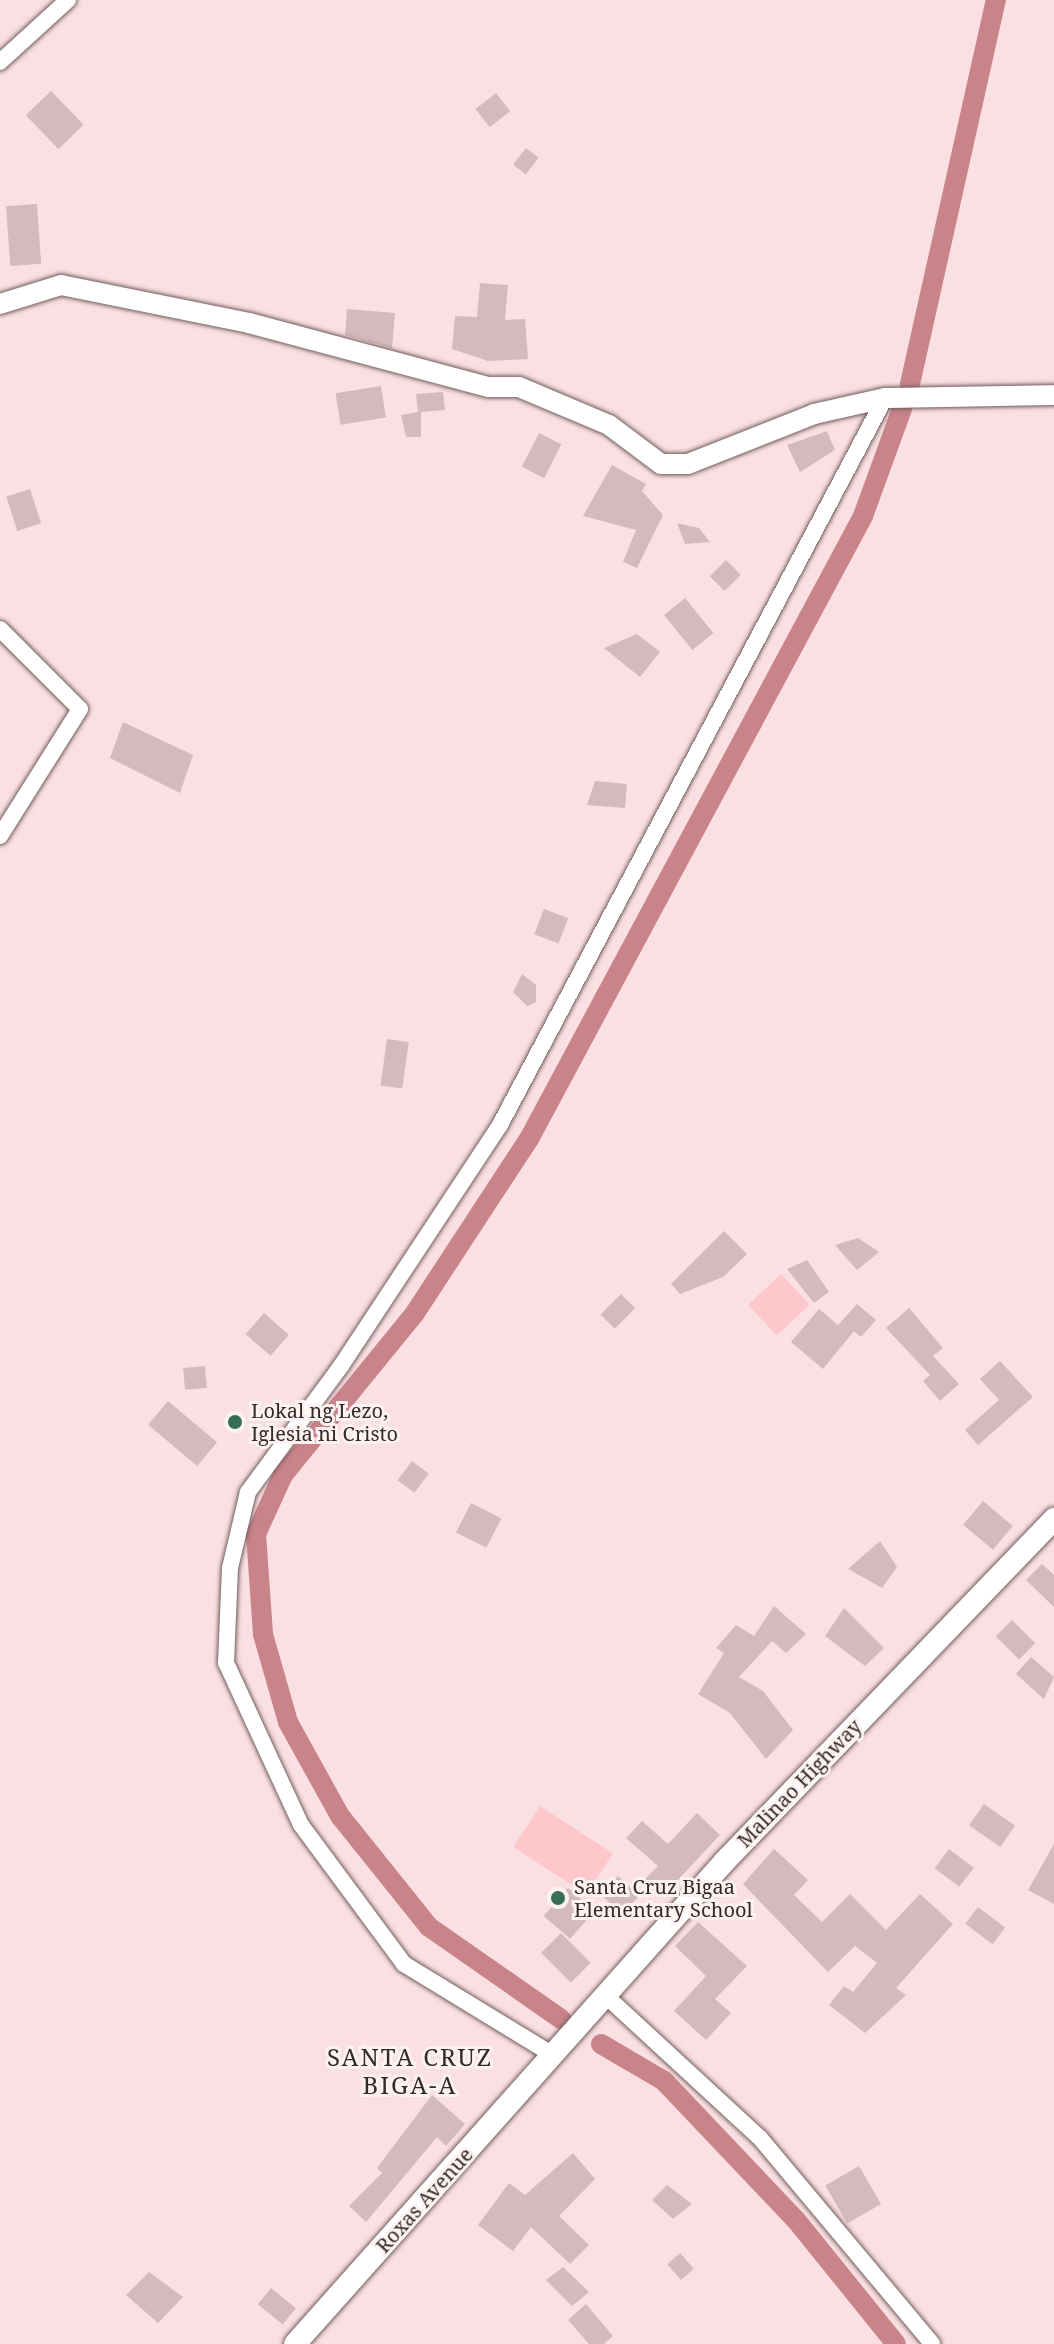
<!DOCTYPE html>
<style>
body{margin:0}
#map{position:relative;width:1054px;height:2344px;overflow:hidden;background:#fae0e2;font-family:"Noto Serif",serif}
div>[style]{position:absolute}
.green>*{inset:0;background:#fec7cb;transform-origin:0 0}
.canal>*{height:20px;margin:-10px;padding:0 10px;transform-origin:10px;border-radius:10px;background:#c9848a}
.building>*{inset:0;background:#d3babc;transform-origin:0 0}
.roads{filter:drop-shadow(0 0 2px #725d5e) drop-shadow(0 0 2px #725d5e)}
.minor>*{height:16px;margin:-8px;padding:0 8px;transform-origin:8px;border-radius:8px;background:#fff}
.tertiary>*{height:20px;margin:-10px;padding:0 10px;transform-origin:10px;border-radius:10px;background:#fff}
.secondary>*{height:22px;margin:-11px;padding:0 11px;transform-origin:11px;border-radius:11px;background:#fff}
.dots>*{width:22px;height:22px;translate:-50% -50%;box-sizing:border-box;border:4px solid #fcf2f2;border-radius:50%}
span{translate:-50% -50%;white-space:nowrap;text-align:center;line-height:1.15;-webkit-text-stroke:6px #fcf2f2;paint-order:stroke}
.poi-label{font-size:20px;color:#342a2b}
.left{translate:0 -50%;text-align:left}
.street-label{font-size:20px;color:#342a2b}
.quarter-label{font-size:24px;color:#342a2b;letter-spacing:2px}
</style>
<div id="map">
<div class="green">
<i style="left:781px;top:1274px;width:42px;height:45px;rotate:47deg"></i>
<i style="left:540px;top:1806px;width:87px;height:49px;rotate:33deg"></i>
</div>
<div class="canal">
<i style="left:910px;top:384px;width:394px;rotate:-77.4deg"></i>
<i style="left:561px;top:2019px;width:161px;rotate:-145.1deg"></i>
<i style="left:429px;top:1927px;width:142px;rotate:-128.7deg"></i>
<i style="left:340px;top:1816px;width:107px;rotate:-119deg"></i>
<i style="left:288px;top:1722px;width:91px;rotate:-105.9deg"></i>
<i style="left:263px;top:1634px;width:100px;rotate:-94deg"></i>
<i style="left:256px;top:1534px;width:65px;rotate:-65.4deg"></i>
<i style="left:283px;top:1475px;width:209px;rotate:-50.8deg"></i>
<i style="left:415px;top:1313px;width:208px;rotate:-56.8deg"></i>
<i style="left:529px;top:1139px;width:707px;rotate:-61.8deg"></i>
<i style="left:863px;top:516px;width:114px;rotate:-70deg"></i>
<i style="left:601px;top:2044px;width:73px;rotate:30.4deg"></i>
<i style="left:664px;top:2081px;width:192px;rotate:46.5deg"></i>
<i style="left:796px;top:2220px;width:159px;rotate:51.1deg"></i>
</div>
<div class="building">
<i style="left:51px;top:91px;width:47px;height:35px;rotate:46deg"></i>
<i style="left:496px;top:93px;width:23px;height:26px;rotate:52deg"></i>
<i style="left:526px;top:148px;width:16px;height:21px;rotate:38deg"></i>
<i style="left:37px;top:204px;width:60px;height:31px;rotate:86deg"></i>
<i style="clip-path:polygon(480px 283px,508px 285px,505px 320px,525px 319px,528px 359px,488px 361px,452px 349px,455px 316px,477px 317px)"></i>
<i style="clip-path:polygon(347px 309px,395px 313px,392px 348px,345px 335px)"></i>
<i style="left:381px;top:386px;width:32px;height:46px;rotate:81deg"></i>
<i style="clip-path:polygon(443px 392px,445px 410px,421px 412px,421px 437px,406px 437px,401px 415px,418px 412px,416px 394px)"></i>
<i style="clip-path:polygon(827px 431px,835px 450px,800px 472px,787px 445px)"></i>
<i style="left:539px;top:433px;width:25px;height:38px;rotate:27deg"></i>
<i style="clip-path:polygon(612px 465px,646px 484px,642px 491px,663px 515px,637px 568px,623px 562px,636px 530px,583px 516px)"></i>
<i style="left:30px;top:489px;width:36px;height:25px;rotate:72deg"></i>
<i style="clip-path:polygon(677px 523px,699px 528px,710px 542px,685px 544px)"></i>
<i style="left:726px;top:560px;width:21px;height:23px;rotate:45deg"></i>
<i style="left:685px;top:598px;width:45px;height:27px;rotate:51deg"></i>
<i style="clip-path:polygon(637px 634px,660px 652px,640px 677px,604px 648px)"></i>
<i style="clip-path:polygon(123px 722px,193px 755px,180px 793px,110px 758px)"></i>
<i style="clip-path:polygon(595px 781px,627px 784px,625px 808px,587px 805px)"></i>
<i style="left:544px;top:909px;width:26px;height:27px;rotate:21deg"></i>
<i style="clip-path:polygon(522px 974px,536px 985px,536px 1002px,527px 1006px,513px 992px)"></i>
<i style="left:387px;top:1039px;width:22px;height:47px;rotate:8deg"></i>
<i style="clip-path:polygon(724px 1231px,747px 1254px,723px 1277px,680px 1294px,671px 1284px)"></i>
<i style="clip-path:polygon(858px 1238px,879px 1252px,857px 1270px,835px 1245px)"></i>
<i style="clip-path:polygon(807px 1260px,829px 1292px,814px 1303px,787px 1269px)"></i>
<i style="left:621px;top:1294px;width:20px;height:29px;rotate:45deg"></i>
<i style="clip-path:polygon(857px 1304px,876px 1320px,861px 1337px,854px 1331px,823px 1369px,791px 1342px,819px 1309px,838px 1325px)"></i>
<i style="clip-path:polygon(909px 1308px,943px 1348px,933px 1356px,959px 1384px,940px 1401px,923px 1381px,930px 1375px,886px 1328px)"></i>
<i style="left:264px;top:1313px;width:33px;height:28px;rotate:41deg"></i>
<i style="clip-path:polygon(1000px 1361px,1033px 1397px,978px 1445px,965px 1430px,999px 1400px,980px 1379px)"></i>
<i style="left:205px;top:1366px;width:22px;height:22px;rotate:85deg"></i>
<i style="left:168px;top:1401px;width:64px;height:31px;rotate:40deg"></i>
<i style="left:412px;top:1461px;width:21px;height:24px;rotate:37deg"></i>
<i style="left:983px;top:1501px;width:39px;height:31px;rotate:40deg"></i>
<i style="left:471px;top:1503px;width:34px;height:33px;rotate:27deg"></i>
<i style="clip-path:polygon(880px 1541px,897px 1567px,882px 1588px,848px 1569px)"></i>
<i style="clip-path:polygon(1042px 1564px,1054px 1575px,1054px 1607px,1026px 1580px)"></i>
<i style="clip-path:polygon(774px 1606px,806px 1634px,786px 1653px,772px 1641px,739px 1677px,763px 1691px,793px 1730px,766px 1759px,730px 1713px,698px 1694px,724px 1653px,716px 1648px,736px 1625px,754px 1636px)"></i>
<i style="clip-path:polygon(844px 1608px,884px 1648px,865px 1666px,825px 1636px)"></i>
<i style="left:1012px;top:1620px;width:33px;height:23px;rotate:45deg"></i>
<i style="clip-path:polygon(1031px 1657px,1054px 1677px,1044px 1699px,1016px 1674px)"></i>
<i style="left:984px;top:1804px;width:38px;height:26px;rotate:35deg"></i>
<i style="clip-path:polygon(697px 1813px,720px 1835px,661px 1898px,643px 1881px,658px 1866px,626px 1838px,642px 1821px,668px 1844px)"></i>
<i style="clip-path:polygon(1054px 1844px,1054px 1904px,1028px 1890px)"></i>
<i style="clip-path:polygon(774px 1849px,808px 1880px,794px 1895px,822px 1922px,850px 1894px,886px 1930px,920px 1894px,953px 1924px,896px 1988px,906px 1995px,865px 2033px,829px 2005px,844px 1986px,853px 1992px,877px 1963px,855px 1946px,828px 1972px,743px 1884px)"></i>
<i style="left:949px;top:1849px;width:31px;height:24px;rotate:37deg"></i>
<i style="left:618px;top:1876px;width:29px;height:25px;rotate:44deg"></i>
<i style="left:568px;top:1888px;width:35px;height:37px;rotate:41deg"></i>
<i style="left:978px;top:1907px;width:34px;height:21px;rotate:37deg"></i>
<i style="clip-path:polygon(698px 1922px,747px 1966px,715px 1999px,731px 2013px,706px 2040px,674px 2011px,706px 1976px,675px 1946px)"></i>
<i style="left:561px;top:1933px;width:42px;height:28px;rotate:45deg"></i>
<i style="clip-path:polygon(432px 2095px,465px 2124px,446px 2146px,437px 2137px,366px 2222px,349px 2206px,382px 2173px,377px 2168px)"></i>
<i style="clip-path:polygon(573px 2153px,595px 2179px,559px 2216px,589px 2245px,570px 2264px,531px 2227px,513px 2251px,478px 2225px,509px 2183px,525px 2195px)"></i>
<i style="left:859px;top:2166px;width:44px;height:39px;rotate:60deg"></i>
<i style="clip-path:polygon(667px 2185px,692px 2204px,673px 2219px,652px 2200px)"></i>
<i style="left:680px;top:2253px;width:21px;height:17px;rotate:49deg"></i>
<i style="clip-path:polygon(563px 2267px,589px 2292px,572px 2306px,546px 2280px)"></i>
<i style="clip-path:polygon(149px 2272px,183px 2297px,158px 2323px,126px 2295px)"></i>
<i style="left:271px;top:2288px;width:32px;height:21px;rotate:39deg"></i>
<i style="clip-path:polygon(586px 2304px,613px 2336px,604px 2344px,589px 2344px,568px 2320px)"></i>
</div>
<div class="roads">
<div class="minor">
<i style="left:0;top:62px;width:92px;rotate:-42.4deg"></i>
<i style="left:0;top:629px;width:113px;rotate:45deg"></i>
<i style="left:80px;top:709px;width:150px;rotate:122.2deg"></i>
<i style="left:606px;top:1996px;width:209px;rotate:42.7deg"></i>
<i style="left:760px;top:2138px;width:268px;rotate:50.1deg"></i>
<i style="left:553px;top:2055px;width:175px;rotate:-148.6deg"></i>
<i style="left:404px;top:1964px;width:173px;rotate:-126.5deg"></i>
<i style="left:301px;top:1825px;width:179px;rotate:-114.8deg"></i>
<i style="left:226px;top:1663px;width:95px;rotate:-87.6deg"></i>
<i style="left:230px;top:1568px;width:78px;rotate:-76.7deg"></i>
<i style="left:248px;top:1492px;width:157px;rotate:-53.6deg"></i>
<i style="left:341px;top:1366px;width:289px;rotate:-56.6deg"></i>
<i style="left:500px;top:1125px;width:823px;rotate:-62.1deg"></i>
</div>
<div class="tertiary">
<i style="left:0;top:304px;width:64px;rotate:-17.3deg"></i>
<i style="left:61px;top:285px;width:192px;rotate:11.4deg"></i>
<i style="left:249px;top:323px;width:247px;rotate:15deg"></i>
<i style="left:488px;top:387px;width:31px"></i>
<i style="left:519px;top:387px;width:98px;rotate:22.9deg"></i>
<i style="left:609px;top:425px;width:65px;rotate:36.9deg"></i>
<i style="left:661px;top:464px;width:27px"></i>
<i style="left:688px;top:464px;width:136px;rotate:-21.6deg"></i>
<i style="left:814px;top:414px;width:73px;rotate:-12.7deg"></i>
<i style="left:885px;top:398px;width:169px;rotate:-1deg"></i>
</div>
<div class="secondary">
<i style="left:295px;top:2344px;width:647px;rotate:-48.32deg"></i>
<i style="left:725px;top:1861px;width:475px;rotate:-46.1deg"></i>
</div>
</div>
<div class="dots">
<i style="left:235px;top:1422px;background:#366e56"></i>
<i style="left:558px;top:1898px;background:#366e56"></i>
</div>
<div class="poi-label">
<span class="left" style="left:251px;top:1422px">Lokal ng Lezo,<br>Iglesia ni Cristo</span>
<span class="left" style="left:574px;top:1898px">Santa Cruz Bigaa<br>Elementary School</span>
</div>
<div class="street-label">
<span style="left:799px;top:1783px;rotate:-46deg">Malinao Highway</span>
<span style="left:424px;top:2200px;rotate:-48deg">Roxas Avenue</span>
</div>
<div class="quarter-label">
<span style="left:410px;top:2071px">SANTA CRUZ<br>BIGA-A</span>
</div>
</div>
